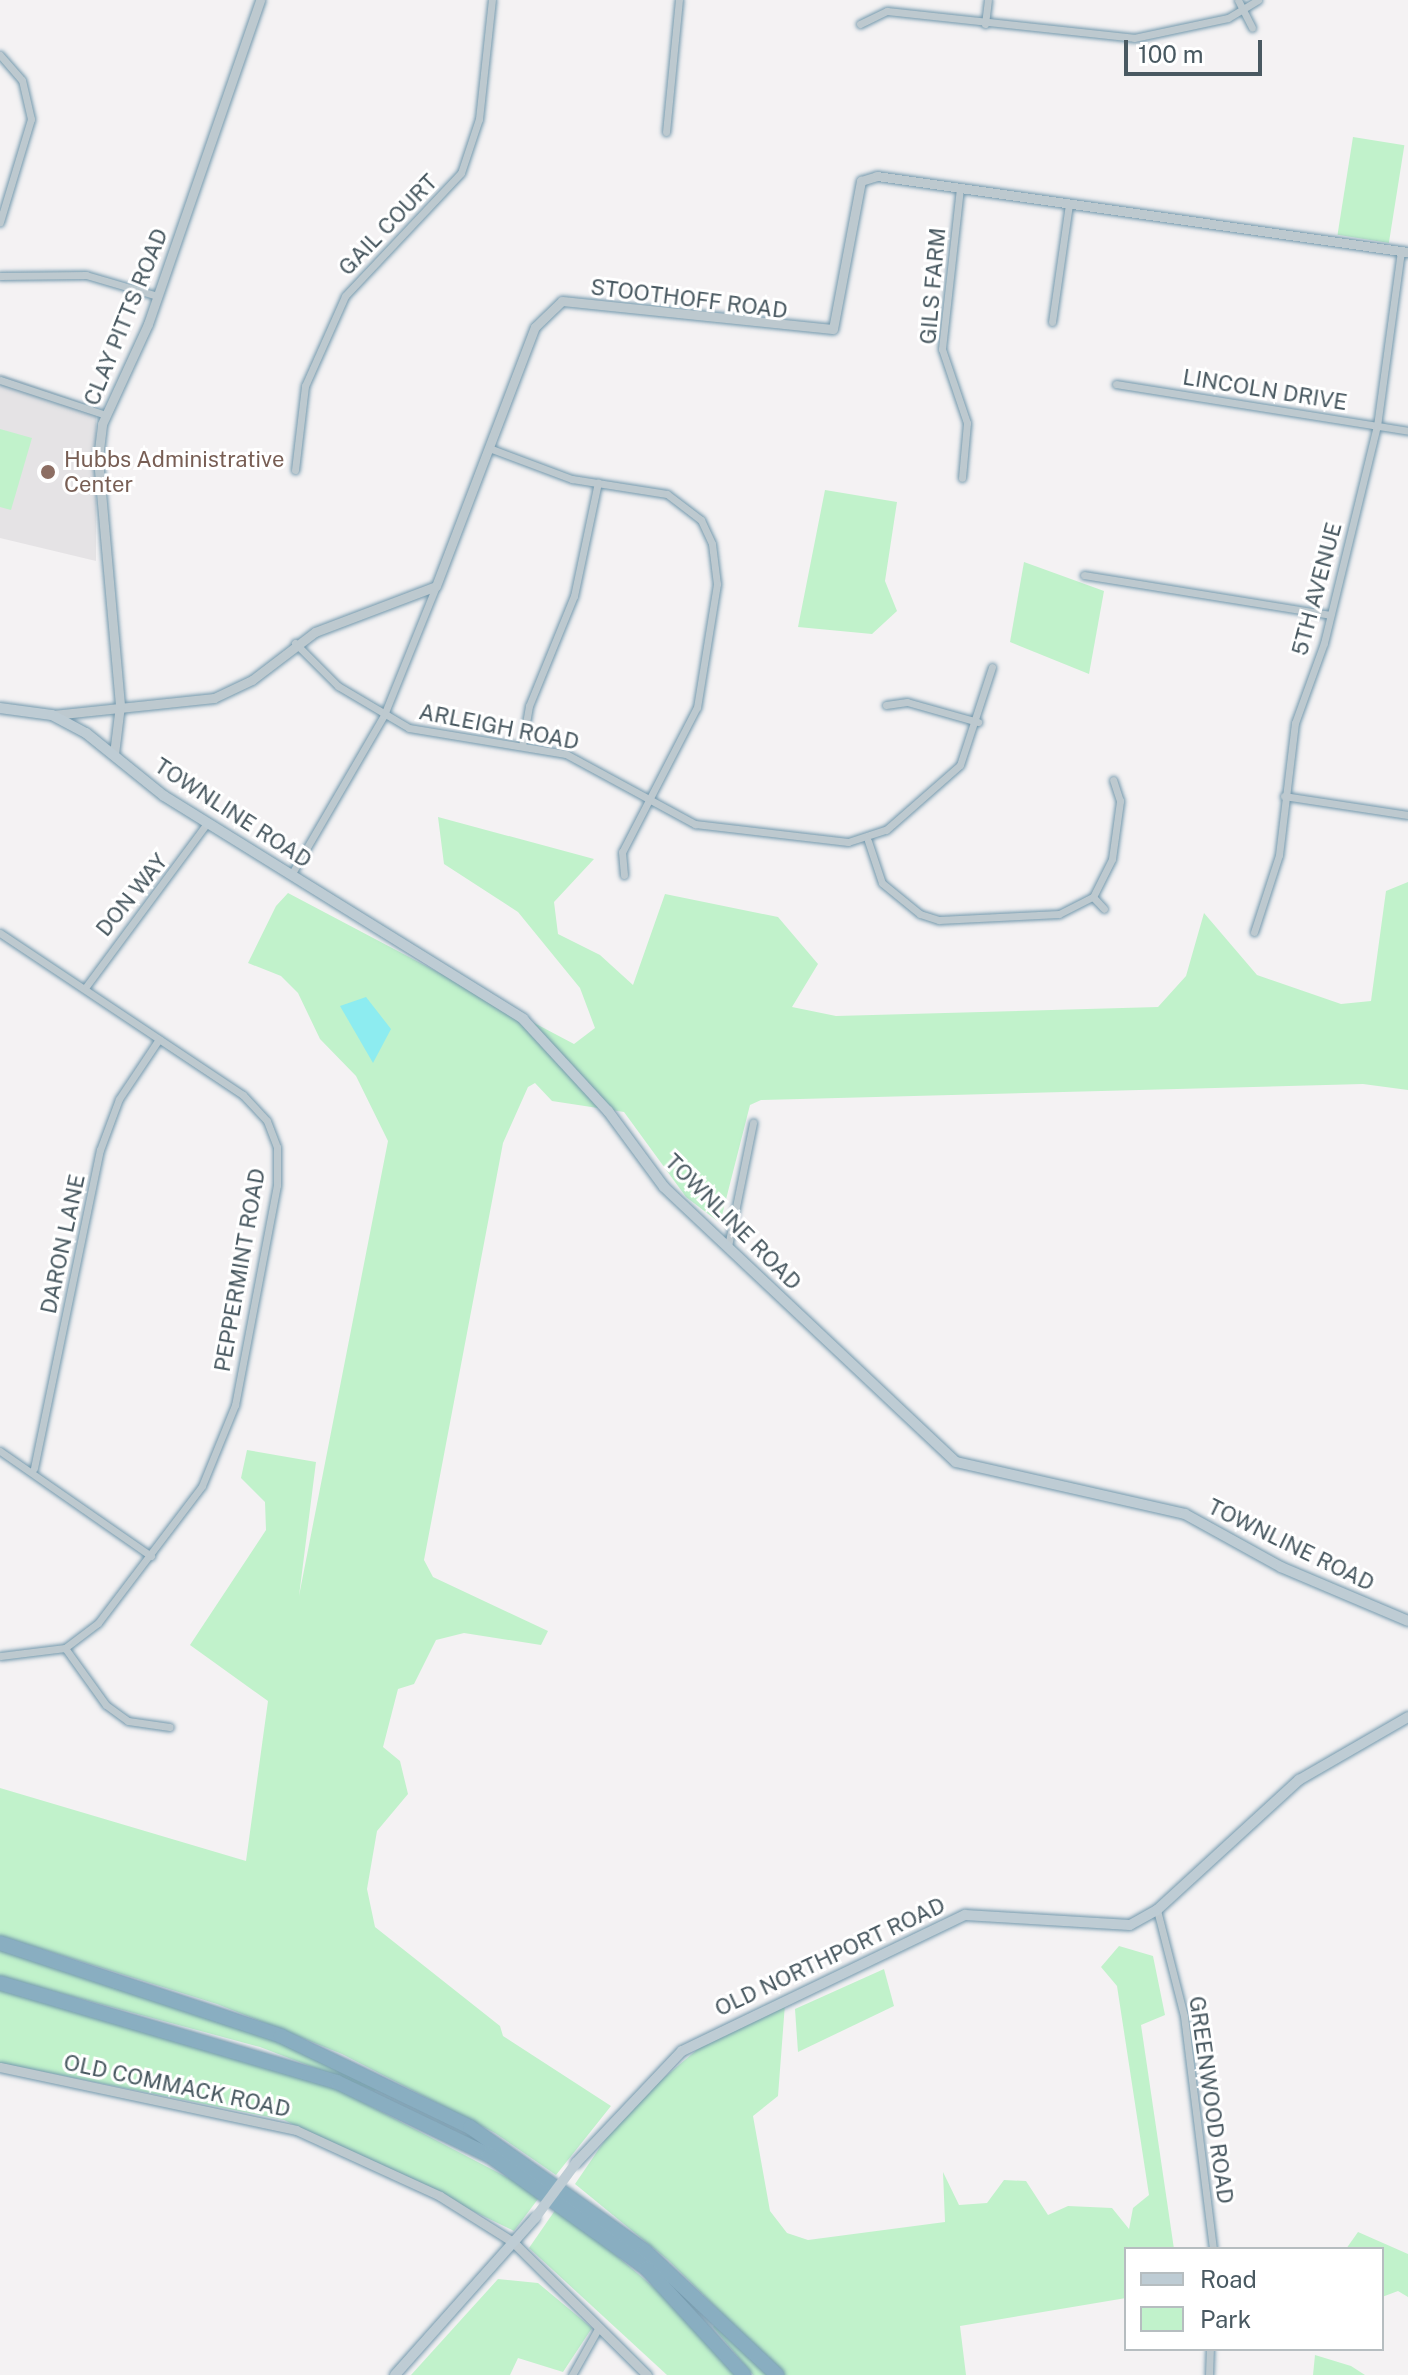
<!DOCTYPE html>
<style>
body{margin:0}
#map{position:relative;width:1408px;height:2375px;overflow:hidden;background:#f4f2f3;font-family:"Public Sans",sans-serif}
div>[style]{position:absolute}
.education>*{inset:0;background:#e5e3e5}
.green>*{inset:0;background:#c1f2cb;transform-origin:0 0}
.water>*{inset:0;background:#8decf0}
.roads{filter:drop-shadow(0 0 2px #7499ad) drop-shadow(0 0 2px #7499ad)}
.minor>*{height:7px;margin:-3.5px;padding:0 3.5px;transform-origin:3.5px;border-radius:3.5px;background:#bdc9cf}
.tertiary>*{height:9px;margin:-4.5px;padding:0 4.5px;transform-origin:4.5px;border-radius:4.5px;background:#bdc9cf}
.secondary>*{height:10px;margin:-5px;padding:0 5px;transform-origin:5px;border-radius:5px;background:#beccd4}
.motorway>*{height:14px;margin:-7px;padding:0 7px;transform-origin:7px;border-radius:7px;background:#89aec1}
.secondary-bridge>*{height:10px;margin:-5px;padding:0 5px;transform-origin:5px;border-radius:5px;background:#beccd4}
.dots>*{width:22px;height:22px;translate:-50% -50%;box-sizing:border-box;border:4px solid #fff;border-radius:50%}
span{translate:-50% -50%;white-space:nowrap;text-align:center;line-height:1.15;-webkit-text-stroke:6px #fff;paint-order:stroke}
.street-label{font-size:22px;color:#495961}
.education-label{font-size:22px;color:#785e54}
.left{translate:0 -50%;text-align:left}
.legend{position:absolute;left:1124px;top:2247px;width:260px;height:104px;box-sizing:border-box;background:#fff;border:2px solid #b6bdc0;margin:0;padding:10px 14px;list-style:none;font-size:24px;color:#495961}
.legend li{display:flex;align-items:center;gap:16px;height:40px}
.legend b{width:40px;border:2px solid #b6bdc0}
.scale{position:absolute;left:1124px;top:40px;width:138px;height:36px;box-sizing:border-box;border:4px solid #495961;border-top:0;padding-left:10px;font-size:24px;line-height:28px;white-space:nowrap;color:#495961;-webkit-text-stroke:6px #fff;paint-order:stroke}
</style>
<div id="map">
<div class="education">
<i style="clip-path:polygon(0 374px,96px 407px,96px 561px,0 538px)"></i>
</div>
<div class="green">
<i style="left:1353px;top:137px;width:52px;height:99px;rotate:9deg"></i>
<i style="clip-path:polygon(0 429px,32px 438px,11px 510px,0 507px)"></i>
<i style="clip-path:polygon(825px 490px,897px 502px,885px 581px,897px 611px,872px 634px,798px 627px)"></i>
<i style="clip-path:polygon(1024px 562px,1104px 591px,1089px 674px,1010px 642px)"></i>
<i style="clip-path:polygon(438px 817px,594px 859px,554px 902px,558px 934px,600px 955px,633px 985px,665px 894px,778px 917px,818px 964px,792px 1007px,836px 1016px,1158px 1007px,1186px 976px,1204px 913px,1257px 975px,1341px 1004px,1371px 1001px,1386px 891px,1408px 882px,1408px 1090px,1363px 1084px,761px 1100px,750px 1105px,720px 1223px,686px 1197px,624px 1112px,552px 1101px,535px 1083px,528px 1087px,503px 1143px,424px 1560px,433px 1577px,548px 1631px,541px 1645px,464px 1633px,436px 1640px,414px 1684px,398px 1689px,383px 1747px,400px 1761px,408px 1794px,377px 1831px,367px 1889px,375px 1927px,500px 2026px,503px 2036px,611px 2106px,556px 2175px,495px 2133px,342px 2054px,217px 2004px,0 1936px,0 1788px,246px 1861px,268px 1701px,190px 1645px,266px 1530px,265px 1502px,241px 1478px,247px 1450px,316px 1462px,299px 1596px,388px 1141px,356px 1076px,320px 1039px,298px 993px,281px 976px,248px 963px,276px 906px,288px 893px,574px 1044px,595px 1028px,580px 988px,518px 912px,444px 864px)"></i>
<i style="clip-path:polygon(1119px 1946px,1153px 1956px,1165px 2015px,1141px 2025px,1174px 2249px,1126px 2249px,1126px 2298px,960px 2326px,966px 2375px,784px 2375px,668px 2260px,575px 2184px,620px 2118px,660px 2081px,705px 2043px,785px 2004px,778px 2096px,753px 2116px,770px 2211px,787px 2233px,808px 2240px,945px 2222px,943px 2172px,959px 2205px,987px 2203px,1004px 2180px,1026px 2181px,1048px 2215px,1068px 2206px,1112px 2208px,1129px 2229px,1133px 2208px,1149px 2195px,1117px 1986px,1101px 1967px)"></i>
<i style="clip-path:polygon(0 1949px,272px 2038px,377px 2084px,375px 2091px,260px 2047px,0 1977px)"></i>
<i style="clip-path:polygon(884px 1969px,894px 2006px,798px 2052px,795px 2009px)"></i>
<i style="clip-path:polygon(0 1988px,330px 2085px,541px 2195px,514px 2231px,284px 2120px,0 2063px)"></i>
<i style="clip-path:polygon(558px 2206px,670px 2301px,737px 2375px,667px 2375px,529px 2248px)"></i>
<i style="clip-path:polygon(1358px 2232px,1408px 2254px,1408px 2297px,1398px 2291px,1382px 2297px,1382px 2249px,1346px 2249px)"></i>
<i style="clip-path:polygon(498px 2279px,538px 2283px,592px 2328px,563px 2372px,518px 2358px,510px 2375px,411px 2375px)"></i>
<i style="clip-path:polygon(717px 2321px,769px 2375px,753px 2375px,713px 2327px)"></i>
<i style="clip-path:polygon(1315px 2355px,1351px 2366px,1365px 2375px,1313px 2375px)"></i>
</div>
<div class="water">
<i style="clip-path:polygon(366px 997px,391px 1029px,373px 1063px,340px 1006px)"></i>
</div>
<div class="roads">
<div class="minor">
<i style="left:1238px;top:0;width:31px;rotate:63deg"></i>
<i style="left:860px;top:24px;width:30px;rotate:-26deg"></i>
<i style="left:887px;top:11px;width:248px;rotate:6.2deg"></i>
<i style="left:1134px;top:38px;width:96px;rotate:-12deg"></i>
<i style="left:1228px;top:18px;width:35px;rotate:-31deg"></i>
<i style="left:985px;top:24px;width:24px;rotate:-83deg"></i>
<i style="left:0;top:55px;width:33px;rotate:49deg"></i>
<i style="left:22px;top:80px;width:40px;rotate:77deg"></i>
<i style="left:31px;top:119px;width:108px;rotate:106.8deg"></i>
<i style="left:666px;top:132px;width:133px;rotate:-84.4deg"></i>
<i style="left:960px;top:188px;width:162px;rotate:96.4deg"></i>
<i style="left:942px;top:349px;width:78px;rotate:71.3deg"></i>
<i style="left:967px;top:423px;width:55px;rotate:95.2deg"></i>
<i style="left:0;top:276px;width:86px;rotate:-0.7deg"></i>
<i style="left:86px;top:275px;width:75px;rotate:16.3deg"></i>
<i style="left:1052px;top:322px;width:119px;rotate:-81.8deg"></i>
<i style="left:0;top:380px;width:112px;rotate:18.3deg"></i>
<i style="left:1116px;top:384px;width:296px;rotate:9.1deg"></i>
<i style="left:489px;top:448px;width:89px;rotate:20.5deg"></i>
<i style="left:572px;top:479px;width:96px;rotate:9deg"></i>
<i style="left:667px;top:494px;width:43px;rotate:37.4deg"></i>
<i style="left:701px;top:520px;width:26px;rotate:65deg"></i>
<i style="left:712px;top:544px;width:40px;rotate:82.9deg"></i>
<i style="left:717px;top:584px;width:125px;rotate:99.2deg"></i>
<i style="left:697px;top:707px;width:163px;rotate:117.3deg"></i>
<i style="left:622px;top:852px;width:23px;rotate:85deg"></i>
<i style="left:295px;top:470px;width:85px;rotate:-83.2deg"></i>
<i style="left:305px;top:386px;width:98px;rotate:-66deg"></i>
<i style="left:345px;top:296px;width:169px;rotate:-46.7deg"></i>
<i style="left:461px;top:173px;width:57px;rotate:-71.6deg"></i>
<i style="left:479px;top:119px;width:120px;rotate:-83.8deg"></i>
<i style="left:1084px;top:575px;width:249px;rotate:9.2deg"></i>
<i style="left:295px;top:643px;width:61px;rotate:45deg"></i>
<i style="left:338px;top:686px;width:82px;rotate:30.6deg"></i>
<i style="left:409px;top:728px;width:159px;rotate:9.4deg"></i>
<i style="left:566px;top:754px;width:147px;rotate:28.5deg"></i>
<i style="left:695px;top:824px;width:154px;rotate:6.7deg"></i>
<i style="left:848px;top:842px;width:40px;rotate:-18deg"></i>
<i style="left:886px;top:830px;width:98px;rotate:-41.3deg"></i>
<i style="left:960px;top:765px;width:103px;rotate:-71.9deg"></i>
<i style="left:886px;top:705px;width:21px;rotate:-8deg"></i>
<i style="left:907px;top:702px;width:74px;rotate:15.7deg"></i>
<i style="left:522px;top:746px;width:41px;rotate:-80.1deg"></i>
<i style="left:529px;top:706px;width:119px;rotate:-67.8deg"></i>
<i style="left:574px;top:596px;width:116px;rotate:-78.1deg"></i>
<i style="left:1284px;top:796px;width:125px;rotate:8.7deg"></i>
<i style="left:868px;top:841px;width:44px;rotate:71.6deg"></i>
<i style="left:882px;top:883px;width:49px;rotate:39.2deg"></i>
<i style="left:920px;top:914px;width:20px;rotate:18deg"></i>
<i style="left:939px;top:920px;width:120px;rotate:-2.9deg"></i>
<i style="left:1059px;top:914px;width:38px;rotate:-27deg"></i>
<i style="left:1093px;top:897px;width:42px;rotate:-63.4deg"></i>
<i style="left:1112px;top:859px;width:59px;rotate:-82.1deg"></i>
<i style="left:1120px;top:801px;width:22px;rotate:-108deg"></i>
<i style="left:291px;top:875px;width:185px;rotate:-59.8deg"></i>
<i style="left:384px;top:715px;width:139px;rotate:-68deg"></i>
<i style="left:1093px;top:897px;width:16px;rotate:47deg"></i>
<i style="left:1254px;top:932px;width:81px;rotate:-72deg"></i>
<i style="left:1279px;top:855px;width:133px;rotate:-83.1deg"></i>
<i style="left:1295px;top:723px;width:85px;rotate:-70.1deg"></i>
<i style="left:1324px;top:643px;width:223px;rotate:-76.3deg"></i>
<i style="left:1377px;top:426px;width:177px;rotate:-82.2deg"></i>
<i style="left:0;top:933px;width:292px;rotate:33.7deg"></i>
<i style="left:243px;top:1095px;width:35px;rotate:47deg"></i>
<i style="left:267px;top:1121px;width:28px;rotate:69deg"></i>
<i style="left:277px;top:1147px;width:38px;rotate:90deg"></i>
<i style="left:277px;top:1185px;width:224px;rotate:100.8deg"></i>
<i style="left:235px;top:1405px;width:87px;rotate:112.2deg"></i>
<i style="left:202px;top:1486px;width:172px;rotate:127.2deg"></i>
<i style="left:98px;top:1623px;width:41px;rotate:142.9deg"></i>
<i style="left:65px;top:1648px;width:65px;rotate:173deg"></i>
<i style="left:85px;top:988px;width:205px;rotate:-53.5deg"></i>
<i style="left:728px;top:1246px;width:126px;rotate:-78.5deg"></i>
<i style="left:0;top:1451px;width:184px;rotate:34.8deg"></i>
<i style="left:34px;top:1468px;width:325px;rotate:-78.3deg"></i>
<i style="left:100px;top:1150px;width:54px;rotate:-69.6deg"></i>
<i style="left:119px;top:1099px;width:72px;rotate:-56.3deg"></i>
<i style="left:65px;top:1648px;width:70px;rotate:54.3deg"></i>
<i style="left:106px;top:1705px;width:27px;rotate:36deg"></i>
<i style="left:128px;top:1721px;width:42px;rotate:8.1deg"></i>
<i style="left:1157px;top:1910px;width:109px;rotate:75.7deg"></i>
<i style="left:1184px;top:2016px;width:235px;rotate:82.9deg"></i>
<i style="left:572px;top:2375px;width:55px;rotate:-60.6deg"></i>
<i style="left:1209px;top:2375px;width:26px;rotate:-88deg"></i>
</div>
<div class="tertiary">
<i style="left:53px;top:715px;width:162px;rotate:-6deg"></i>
<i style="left:214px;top:698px;width:42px;rotate:-25.3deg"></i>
<i style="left:252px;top:680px;width:79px;rotate:-37.3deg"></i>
<i style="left:315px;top:632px;width:129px;rotate:-20.8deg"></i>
<i style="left:436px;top:586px;width:277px;rotate:-69.1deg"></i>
<i style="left:535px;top:327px;width:37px;rotate:-44deg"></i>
<i style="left:562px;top:301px;width:272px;rotate:5.9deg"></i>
<i style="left:833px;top:329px;width:151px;rotate:-79.3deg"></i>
<i style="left:861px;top:181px;width:17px;rotate:-17deg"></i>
<i style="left:877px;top:176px;width:536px;rotate:8.15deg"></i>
<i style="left:114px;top:754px;width:49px;rotate:-83deg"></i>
<i style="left:120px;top:705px;width:248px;rotate:-95.1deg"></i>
<i style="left:98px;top:458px;width:34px;rotate:-83deg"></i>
<i style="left:102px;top:424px;width:110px;rotate:-65.3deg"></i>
<i style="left:148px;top:324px;width:343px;rotate:-70.9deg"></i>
<i style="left:0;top:2067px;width:303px;rotate:12deg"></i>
<i style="left:296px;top:2130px;width:158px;rotate:24.6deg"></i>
<i style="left:440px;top:2196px;width:86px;rotate:32.2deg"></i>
<i style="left:513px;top:2242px;width:189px;rotate:44.8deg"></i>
</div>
<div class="secondary">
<i style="left:0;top:708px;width:52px;rotate:7.7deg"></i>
<i style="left:52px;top:715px;width:38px;rotate:28deg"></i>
<i style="left:86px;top:733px;width:100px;rotate:38.9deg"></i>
<i style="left:164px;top:796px;width:423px;rotate:31.8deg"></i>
<i style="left:523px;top:1019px;width:125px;rotate:47.3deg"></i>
<i style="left:608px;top:1111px;width:94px;rotate:53.6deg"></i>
<i style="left:664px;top:1187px;width:401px;rotate:43.3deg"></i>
<i style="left:956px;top:1462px;width:235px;rotate:12.8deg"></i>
<i style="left:1185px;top:1514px;width:110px;rotate:28.9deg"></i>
<i style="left:1281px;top:1567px;width:138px;rotate:23deg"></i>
<i style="left:576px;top:2163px;width:154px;rotate:-46.6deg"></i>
<i style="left:682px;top:2051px;width:314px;rotate:-25.7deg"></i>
<i style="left:965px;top:1915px;width:165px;rotate:3.5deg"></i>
<i style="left:1130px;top:1925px;width:31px;rotate:-29deg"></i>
<i style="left:1157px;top:1910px;width:193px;rotate:-42.5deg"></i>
<i style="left:1299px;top:1780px;width:126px;rotate:-30deg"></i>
<i style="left:395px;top:2375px;width:210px;rotate:-48.3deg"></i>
</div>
<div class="motorway">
<i style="left:0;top:1943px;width:296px;rotate:18.3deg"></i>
<i style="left:281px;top:2036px;width:210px;rotate:25.7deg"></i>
<i style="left:470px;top:2127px;width:214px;rotate:35.3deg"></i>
<i style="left:645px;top:2251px;width:181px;rotate:43.2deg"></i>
<i style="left:0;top:1983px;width:351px;rotate:16.4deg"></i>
<i style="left:337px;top:2082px;width:169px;rotate:25.7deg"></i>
<i style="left:489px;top:2155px;width:193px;rotate:35.7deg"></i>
<i style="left:646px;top:2268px;width:145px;rotate:47.5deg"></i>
</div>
</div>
<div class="secondary-bridge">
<i style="left:535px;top:2218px;width:69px;rotate:-53.3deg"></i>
</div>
<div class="dots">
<i style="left:48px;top:472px;background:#8d6e63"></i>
</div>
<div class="street-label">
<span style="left:388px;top:225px;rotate:-46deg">GAIL COURT</span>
<span style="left:933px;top:286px;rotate:-85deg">GILS FARM</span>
<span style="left:689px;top:299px;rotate:7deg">STOOTHOFF ROAD</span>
<span style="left:126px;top:317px;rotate:-68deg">CLAY PITTS ROAD</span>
<span style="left:1265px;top:390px;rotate:9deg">LINCOLN DRIVE</span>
<span style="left:1317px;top:589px;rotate:-75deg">5TH AVENUE</span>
<span style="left:499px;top:727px;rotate:11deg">ARLEIGH ROAD</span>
<span style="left:233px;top:813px;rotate:33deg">TOWNLINE ROAD</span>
<span style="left:132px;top:895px;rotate:-51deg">DON WAY</span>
<span style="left:733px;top:1222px;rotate:45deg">TOWNLINE ROAD</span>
<span style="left:63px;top:1244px;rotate:-78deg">DARON LANE</span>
<span style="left:240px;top:1270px;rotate:-80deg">PEPPERMINT ROAD</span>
<span style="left:1291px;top:1545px;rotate:26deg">TOWNLINE ROAD</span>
<span style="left:830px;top:1957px;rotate:-25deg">OLD NORTHPORT ROAD</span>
<span style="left:177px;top:2086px;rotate:12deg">OLD COMMACK ROAD</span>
<span style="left:1211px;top:2100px;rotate:82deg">GREENWOOD ROAD</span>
</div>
<div class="education-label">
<span class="left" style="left:64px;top:472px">Hubbs Administrative<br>Center</span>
</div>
<ul class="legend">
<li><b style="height:10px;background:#beccd4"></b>Road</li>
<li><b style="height:22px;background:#c1f2cb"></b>Park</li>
</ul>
<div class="scale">100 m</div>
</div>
